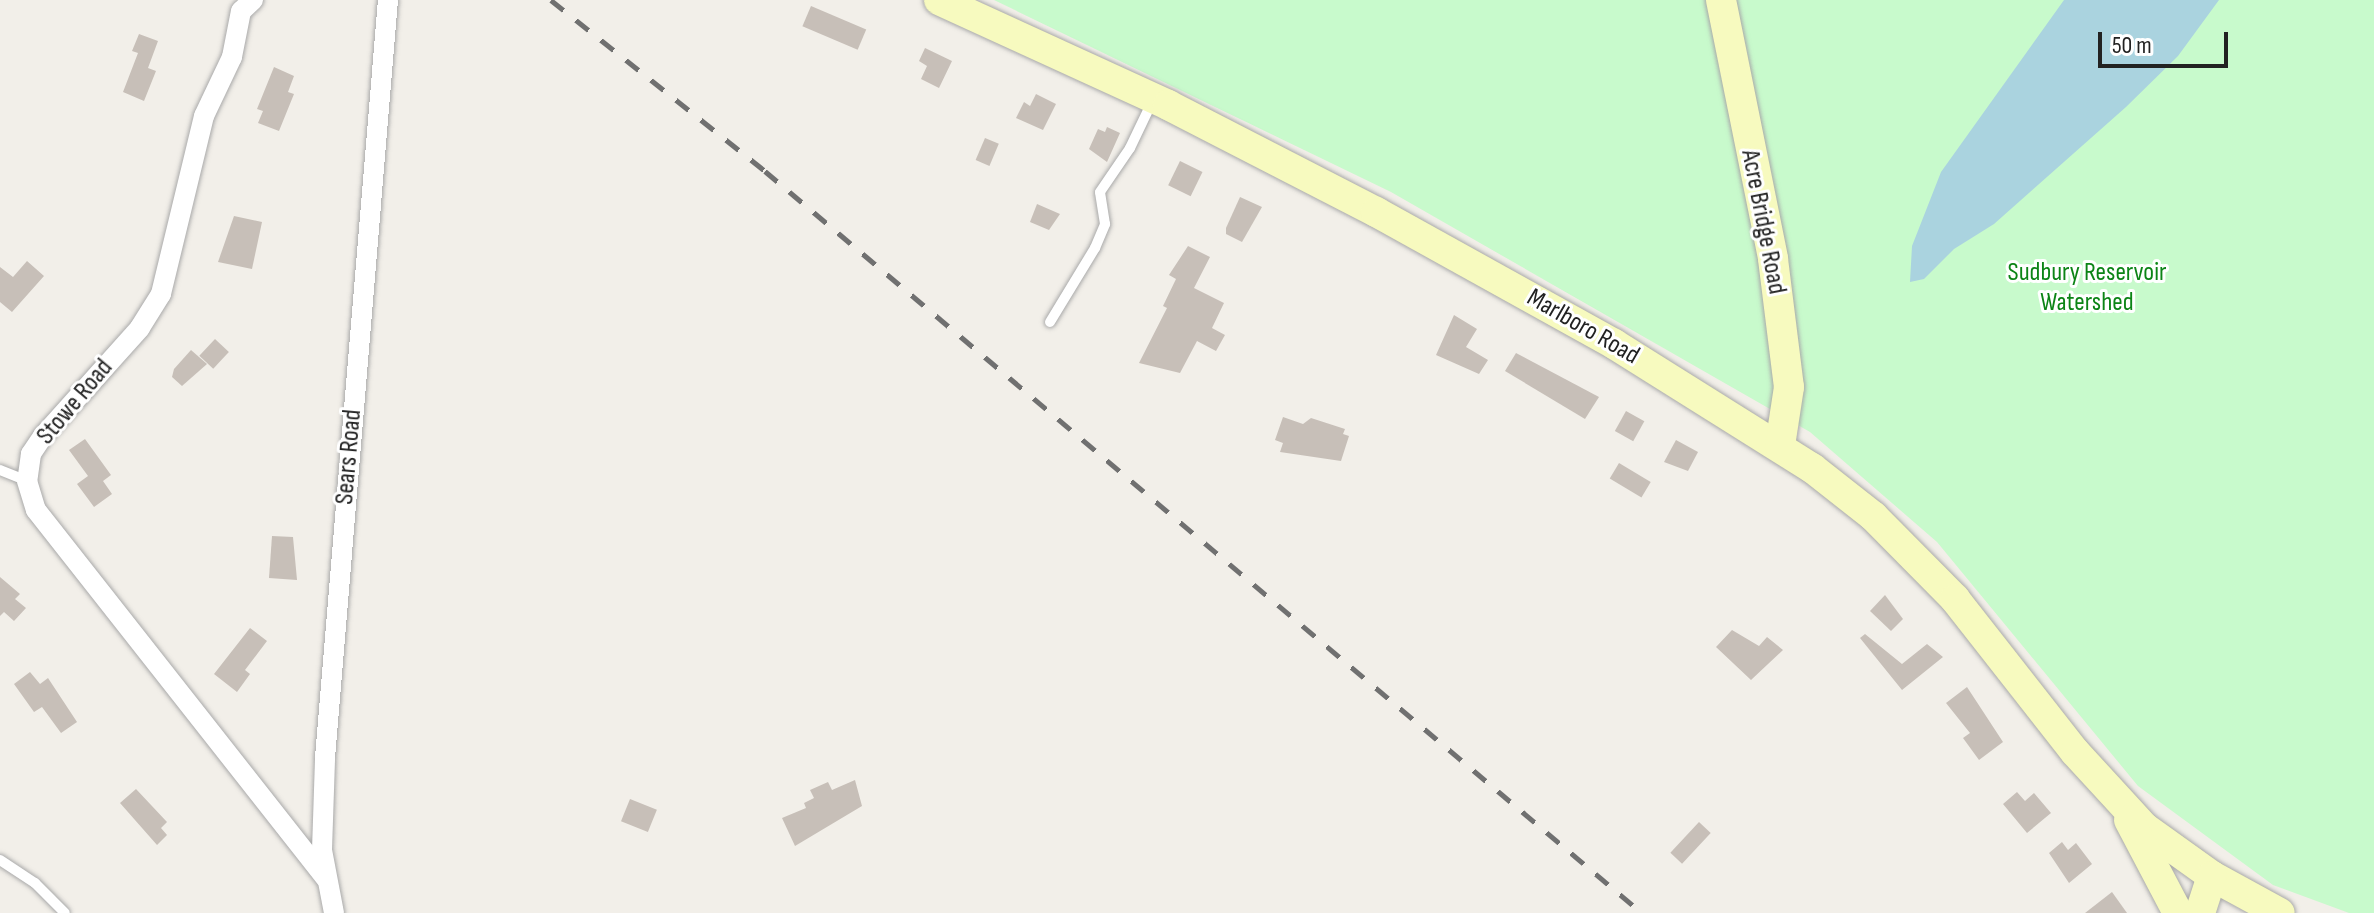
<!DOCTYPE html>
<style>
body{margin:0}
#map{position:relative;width:2374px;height:913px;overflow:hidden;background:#f2efe9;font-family:"Sofia Sans Condensed",sans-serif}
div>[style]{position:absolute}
.park>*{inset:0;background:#c8facc}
.water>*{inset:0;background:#aad3df}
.building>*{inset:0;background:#c7bfb8;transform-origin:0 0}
.roads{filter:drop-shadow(0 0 2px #a9a9a9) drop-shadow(0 0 2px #a9a9a9)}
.lane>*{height:10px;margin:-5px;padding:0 5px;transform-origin:5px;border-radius:5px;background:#fff}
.street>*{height:20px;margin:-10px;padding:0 10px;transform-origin:10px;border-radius:10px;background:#fff}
.secondary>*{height:30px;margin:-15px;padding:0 15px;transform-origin:15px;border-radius:15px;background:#f7fabf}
.rail>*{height:5px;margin-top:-2.5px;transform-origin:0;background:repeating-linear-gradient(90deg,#707070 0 16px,transparent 0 32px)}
span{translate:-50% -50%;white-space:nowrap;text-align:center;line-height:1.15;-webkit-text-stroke:6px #fff;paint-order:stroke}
.street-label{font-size:26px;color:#222}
.park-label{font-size:26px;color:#0c8416}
.scale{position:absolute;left:2098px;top:32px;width:130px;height:36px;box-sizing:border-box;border:4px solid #222;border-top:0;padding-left:10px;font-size:24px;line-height:28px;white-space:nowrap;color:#222;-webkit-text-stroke:6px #fff;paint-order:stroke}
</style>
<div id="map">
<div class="park">
<i style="clip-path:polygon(994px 0,2374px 0,2374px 913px,2349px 913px,2273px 885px,2138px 786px,1937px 542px,1810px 432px,1391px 192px)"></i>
</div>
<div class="water">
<i style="clip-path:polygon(2064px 0,2219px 0,2178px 56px,2126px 107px,1994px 224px,1954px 249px,1924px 279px,1910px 282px,1912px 246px,1941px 172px)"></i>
</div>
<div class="building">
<i style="left:811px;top:6px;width:60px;height:22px;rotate:23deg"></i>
<i style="clip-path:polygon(139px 34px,158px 41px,148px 68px,156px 71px,144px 101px,123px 92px,138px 53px,132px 51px)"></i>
<i style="clip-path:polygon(925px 48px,952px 61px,939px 88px,921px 79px,927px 66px,919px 61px)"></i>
<i style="clip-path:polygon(274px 67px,294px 76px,288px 92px,294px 94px,279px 131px,258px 123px,263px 111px,257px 109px)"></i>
<i style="clip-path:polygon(1036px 94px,1056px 104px,1043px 130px,1016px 118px,1024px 102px,1030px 106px)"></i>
<i style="clip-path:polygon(1107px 127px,1120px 133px,1107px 162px,1089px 149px,1098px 129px,1105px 132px)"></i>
<i style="left:985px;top:138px;width:15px;height:24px;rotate:23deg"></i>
<i style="left:1180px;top:161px;width:25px;height:27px;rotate:26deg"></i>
<i style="clip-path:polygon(1240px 197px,1262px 207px,1242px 242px,1226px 234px,1226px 228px)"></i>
<i style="clip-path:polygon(1037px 204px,1060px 214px,1049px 230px,1030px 222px)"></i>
<i style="clip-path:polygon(234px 216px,262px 222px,252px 269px,218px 262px)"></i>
<i style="clip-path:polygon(1188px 246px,1210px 257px,1194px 288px,1224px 303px,1212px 328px,1225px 335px,1216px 351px,1197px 341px,1180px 373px,1139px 363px,1167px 308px,1163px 306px,1176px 279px,1169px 275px)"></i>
<i style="clip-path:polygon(27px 261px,44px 276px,12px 312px,0 302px,0 267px,13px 277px)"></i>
<i style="clip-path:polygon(1454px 315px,1477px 329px,1466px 347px,1488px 360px,1479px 374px,1436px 355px)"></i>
<i style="left:215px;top:339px;width:19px;height:23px;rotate:43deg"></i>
<i style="clip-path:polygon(191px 350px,207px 364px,182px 386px,172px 377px,174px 369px)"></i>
<i style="clip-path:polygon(1516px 353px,1599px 397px,1585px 419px,1505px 371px)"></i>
<i style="left:1626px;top:411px;width:21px;height:23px;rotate:29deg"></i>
<i style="clip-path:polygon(1283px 417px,1303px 424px,1311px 418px,1345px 429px,1343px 434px,1349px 436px,1341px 461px,1280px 452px,1283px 443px,1275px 440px)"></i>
<i style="clip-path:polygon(85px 439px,111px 475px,103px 481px,112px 494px,94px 507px,77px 484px,88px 476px,69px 450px)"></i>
<i style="clip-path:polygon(1676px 440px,1698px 452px,1688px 471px,1664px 462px)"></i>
<i style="left:1619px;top:463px;width:37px;height:18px;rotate:31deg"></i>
<i style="clip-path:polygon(272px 536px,293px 537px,297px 580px,269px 578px)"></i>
<i style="clip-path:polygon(0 577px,20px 594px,15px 599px,26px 608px,14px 621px,4px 612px,0 616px)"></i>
<i style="clip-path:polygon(1885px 595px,1903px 619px,1891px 631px,1870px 611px)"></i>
<i style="clip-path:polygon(250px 628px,267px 641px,245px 670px,250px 674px,237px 692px,214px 674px)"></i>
<i style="clip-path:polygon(1732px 630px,1759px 646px,1767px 637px,1783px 650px,1751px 680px,1716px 647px)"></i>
<i style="clip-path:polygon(1865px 634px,1902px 664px,1927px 644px,1943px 657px,1902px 690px,1860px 638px)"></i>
<i style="clip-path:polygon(30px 672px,40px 684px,48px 678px,77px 722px,61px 733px,42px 707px,34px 712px,14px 684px)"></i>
<i style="clip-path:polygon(1967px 687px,2003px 742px,1979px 760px,1963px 738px,1970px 733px,1946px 703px)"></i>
<i style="clip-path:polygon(855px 780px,862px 806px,795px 846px,782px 818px,806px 808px,804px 803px,814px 798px,810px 790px,828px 782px,832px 790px)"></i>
<i style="clip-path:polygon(136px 789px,167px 822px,161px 828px,167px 835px,157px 845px,120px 803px)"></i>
<i style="clip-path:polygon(2017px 792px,2025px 801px,2034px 793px,2051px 813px,2027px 833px,2003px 804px)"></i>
<i style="left:630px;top:799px;width:29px;height:24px;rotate:22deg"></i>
<i style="left:1699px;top:822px;width:16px;height:42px;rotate:43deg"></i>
<i style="clip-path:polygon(2062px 842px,2068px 850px,2076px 843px,2092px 864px,2069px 883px,2049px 853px)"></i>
<i style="clip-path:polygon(2112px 892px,2127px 913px,2085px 913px)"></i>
</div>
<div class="roads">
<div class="lane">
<i style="left:1050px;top:322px;width:87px;rotate:-58.7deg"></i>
<i style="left:1095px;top:248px;width:26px;rotate:-67deg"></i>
<i style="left:1105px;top:224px;width:32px;rotate:-99deg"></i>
<i style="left:1100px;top:192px;width:53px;rotate:-55.7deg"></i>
<i style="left:1130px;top:148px;width:53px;rotate:-64.4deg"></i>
<i style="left:0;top:470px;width:29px;rotate:22deg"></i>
<i style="left:0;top:860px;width:42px;rotate:33.3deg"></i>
<i style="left:35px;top:883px;width:42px;rotate:45deg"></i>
</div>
<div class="street">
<i style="left:253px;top:0;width:16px;rotate:137deg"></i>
<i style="left:241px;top:11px;width:47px;rotate:101.1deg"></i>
<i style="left:232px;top:57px;width:65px;rotate:115.4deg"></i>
<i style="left:204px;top:116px;width:183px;rotate:103.6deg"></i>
<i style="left:161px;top:294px;width:40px;rotate:122deg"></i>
<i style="left:140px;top:328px;width:145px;rotate:131.9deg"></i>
<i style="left:43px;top:436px;width:22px;rotate:124deg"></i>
<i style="left:31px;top:454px;width:27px;rotate:98deg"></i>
<i style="left:27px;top:481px;width:30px;rotate:73deg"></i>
<i style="left:36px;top:510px;width:469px;rotate:51.8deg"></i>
<i style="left:334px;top:913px;width:64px;rotate:-100.8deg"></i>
<i style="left:322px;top:850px;width:92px;rotate:-88.1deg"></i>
<i style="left:325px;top:758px;width:761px;rotate:-85.25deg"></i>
</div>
<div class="secondary">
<i style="left:939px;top:0;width:252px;rotate:24.6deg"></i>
<i style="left:1168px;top:105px;width:234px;rotate:27.2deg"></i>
<i style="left:1376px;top:212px;width:272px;rotate:29deg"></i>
<i style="left:1614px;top:344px;width:234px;rotate:32.1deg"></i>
<i style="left:1812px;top:468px;width:78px;rotate:38.2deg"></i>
<i style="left:1873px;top:516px;width:117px;rotate:45.3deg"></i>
<i style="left:1955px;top:599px;width:194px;rotate:51.9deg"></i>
<i style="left:2075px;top:752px;width:103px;rotate:47.4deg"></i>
<i style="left:2145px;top:828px;width:82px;rotate:35.6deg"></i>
<i style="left:2212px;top:876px;width:77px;rotate:28.6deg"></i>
<i style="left:1721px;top:0;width:264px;rotate:78.6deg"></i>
<i style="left:1773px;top:259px;width:129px;rotate:82.9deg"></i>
<i style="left:1789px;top:387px;width:60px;rotate:98.7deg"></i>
<i style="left:2129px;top:820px;width:105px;rotate:62.2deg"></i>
<i style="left:2200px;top:913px;width:39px;rotate:-72deg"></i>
</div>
</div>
<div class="rail">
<i style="left:551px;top:0;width:274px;rotate:38.6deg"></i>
<i style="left:765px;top:171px;width:1149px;rotate:40.23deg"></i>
</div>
<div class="street-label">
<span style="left:1763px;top:222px;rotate:79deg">Acre Bridge Road</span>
<span style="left:1583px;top:327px;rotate:30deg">Marlboro Road</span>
<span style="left:75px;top:402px;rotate:-50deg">Stowe Road</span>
<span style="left:349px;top:457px;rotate:-85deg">Sears Road</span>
</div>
<div class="park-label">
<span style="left:2087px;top:288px">Sudbury Reservoir<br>Watershed</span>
</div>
<div class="scale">50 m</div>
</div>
